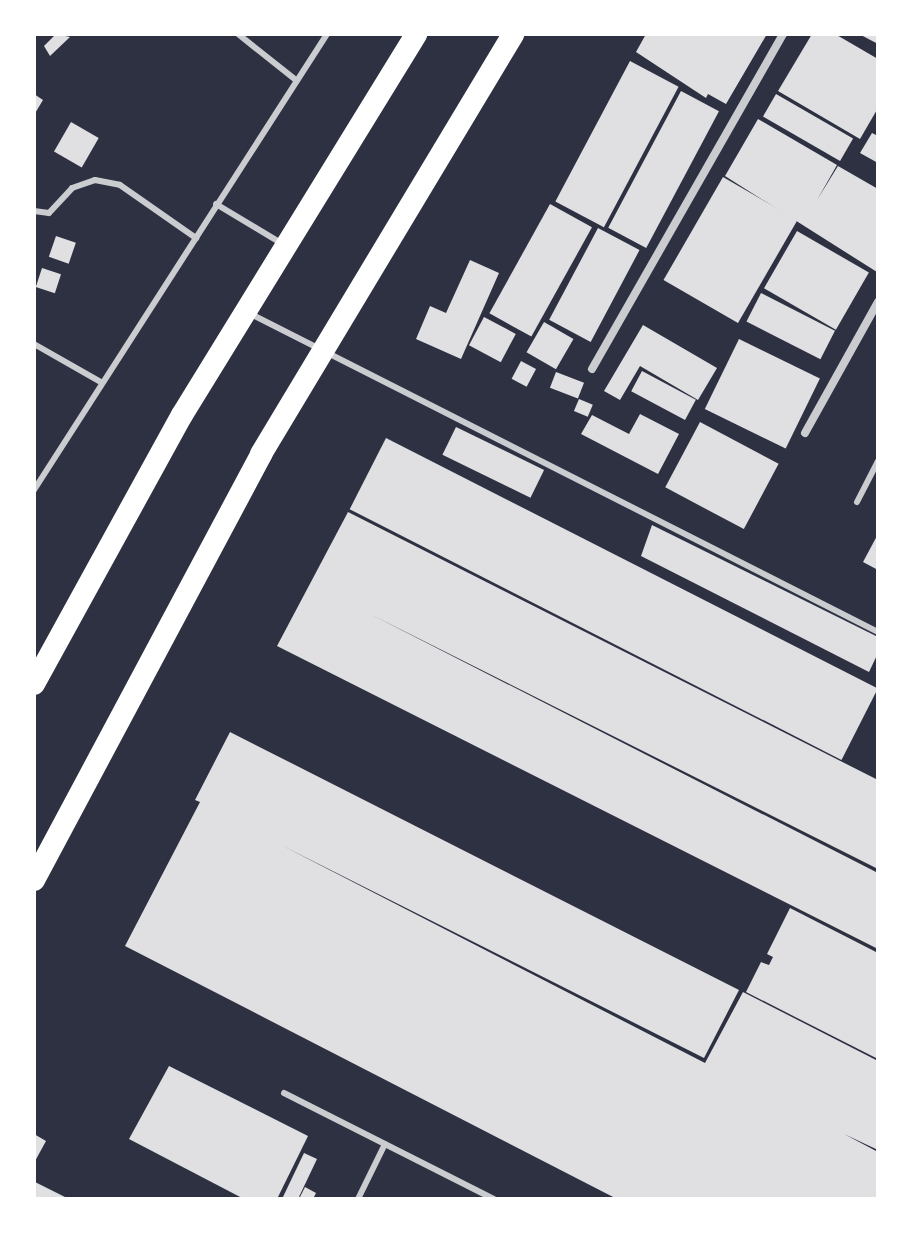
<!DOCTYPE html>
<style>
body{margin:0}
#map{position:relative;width:912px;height:1233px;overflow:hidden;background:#2d3142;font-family:Spectral,serif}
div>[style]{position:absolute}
.building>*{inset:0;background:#e0e0e3;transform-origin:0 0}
.service>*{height:6px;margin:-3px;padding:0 3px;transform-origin:3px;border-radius:3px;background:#caccd0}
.minor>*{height:8px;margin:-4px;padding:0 4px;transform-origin:4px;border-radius:4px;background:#caccd0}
.trunk>*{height:22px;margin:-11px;padding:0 11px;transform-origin:11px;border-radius:11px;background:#fff}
span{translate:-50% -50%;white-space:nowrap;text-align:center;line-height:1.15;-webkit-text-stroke:8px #fff;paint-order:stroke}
.frame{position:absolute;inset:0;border:36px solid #fff;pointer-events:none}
</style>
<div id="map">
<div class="building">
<i style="clip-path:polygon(56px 34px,70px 37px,50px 56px,44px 46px)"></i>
<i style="clip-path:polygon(646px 34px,767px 34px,726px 104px,708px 94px,706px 98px,636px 52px)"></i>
<i style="clip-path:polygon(812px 34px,835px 34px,878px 59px,878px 108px,860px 139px,778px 91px)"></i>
<i style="clip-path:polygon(859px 34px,878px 34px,878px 44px)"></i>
<i style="left:630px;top:61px;width:55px;height:159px;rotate:28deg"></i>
<i style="left:681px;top:91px;width:43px;height:155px;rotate:28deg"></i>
<i style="clip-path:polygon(34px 94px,43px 100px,34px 115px)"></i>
<i style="left:776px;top:94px;width:89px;height:26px;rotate:30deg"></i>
<i style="clip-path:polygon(758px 119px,837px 165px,817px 200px,838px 166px,878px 189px,877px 272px,725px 176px)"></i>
<i style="left:71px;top:122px;width:32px;height:34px;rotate:30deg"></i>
<i style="clip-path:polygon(872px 133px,878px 136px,878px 163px,860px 153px)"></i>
<i style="left:723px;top:177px;width:86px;height:119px;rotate:30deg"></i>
<i style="left:550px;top:204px;width:48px;height:125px;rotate:29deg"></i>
<i style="left:598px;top:228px;width:47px;height:104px;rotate:28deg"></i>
<i style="left:797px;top:231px;width:83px;height:66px;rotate:30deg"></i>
<i style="left:56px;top:236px;width:21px;height:22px;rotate:19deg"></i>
<i style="clip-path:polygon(470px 260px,499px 273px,461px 359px,416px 339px,430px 306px,446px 313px)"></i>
<i style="left:42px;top:268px;width:20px;height:20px;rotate:18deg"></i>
<i style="left:761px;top:293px;width:83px;height:32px;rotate:27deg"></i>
<i style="left:484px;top:317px;width:36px;height:32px;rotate:28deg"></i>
<i style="left:544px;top:322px;width:34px;height:35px;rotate:30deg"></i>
<i style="clip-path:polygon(643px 325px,717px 368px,698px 400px,640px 366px,620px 400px,604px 391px)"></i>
<i style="left:739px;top:339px;width:90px;height:78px;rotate:26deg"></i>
<i style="left:521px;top:361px;width:17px;height:20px;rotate:28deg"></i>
<i style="left:642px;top:371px;width:61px;height:23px;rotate:28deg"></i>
<i style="left:556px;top:372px;width:30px;height:17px;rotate:21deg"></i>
<i style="left:579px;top:399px;width:15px;height:13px;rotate:23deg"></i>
<i style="clip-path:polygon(640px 414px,679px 434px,658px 474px,581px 434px,592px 415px,629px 434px)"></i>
<i style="left:700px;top:422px;width:89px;height:74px;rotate:28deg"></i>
<i style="left:456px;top:427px;width:98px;height:31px;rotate:26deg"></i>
<i style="left:386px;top:438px;width:552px;height:80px;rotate:27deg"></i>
<i style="clip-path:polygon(348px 512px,878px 780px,878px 869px,370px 614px,878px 873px,878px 949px,277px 646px)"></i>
<i style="clip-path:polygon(652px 525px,878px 637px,878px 653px,869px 672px,641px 556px)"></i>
<i style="clip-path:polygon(878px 534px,878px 570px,863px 562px)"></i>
<i style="clip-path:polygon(230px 732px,739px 990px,704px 1058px,281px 845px,705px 1063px,743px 992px,878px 1061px,878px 1150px,844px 1134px,878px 1152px,878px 1199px,617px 1199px,125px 946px,200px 802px,195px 800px)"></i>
<i style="clip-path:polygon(790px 908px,878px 953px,878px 1059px,746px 992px,761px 962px,769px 965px,773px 957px,767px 954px)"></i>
<i style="clip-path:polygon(169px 1066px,308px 1136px,277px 1199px,244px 1199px,129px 1139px)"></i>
<i style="clip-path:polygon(34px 1134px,46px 1141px,34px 1163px)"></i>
<i style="clip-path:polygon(304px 1153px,317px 1159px,298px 1199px,282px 1199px)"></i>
<i style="clip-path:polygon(35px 1182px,69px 1199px,34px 1199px)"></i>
<i style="clip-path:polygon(305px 1187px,316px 1193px,313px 1199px,299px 1199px)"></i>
</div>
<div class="service">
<i style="left:238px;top:34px;width:75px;rotate:38.5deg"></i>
<i style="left:216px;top:204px;width:76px;rotate:31deg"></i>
<i style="left:34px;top:211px;width:15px;rotate:8deg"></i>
<i style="left:49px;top:213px;width:34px;rotate:-47deg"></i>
<i style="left:72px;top:188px;width:24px;rotate:-19deg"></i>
<i style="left:95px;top:180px;width:25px;rotate:11deg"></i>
<i style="left:120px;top:185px;width:93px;rotate:34.9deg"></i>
<i style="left:249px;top:313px;width:705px;rotate:26.89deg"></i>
<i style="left:34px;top:344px;width:77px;rotate:29.6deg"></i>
<i style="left:34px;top:490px;width:542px;rotate:-57.28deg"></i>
<i style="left:857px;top:502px;width:46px;rotate:-62.9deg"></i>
<i style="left:284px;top:1093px;width:235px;rotate:26.8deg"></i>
<i style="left:358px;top:1199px;width:61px;rotate:-63.9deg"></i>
</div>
<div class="minor">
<i style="left:592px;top:369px;width:386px;rotate:-60.3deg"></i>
<i style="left:805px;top:433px;width:150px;rotate:-60.9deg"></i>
</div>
<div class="trunk">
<i style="left:34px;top:684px;width:307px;rotate:-61.2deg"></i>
<i style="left:182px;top:415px;width:447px;rotate:-58.4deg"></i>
<i style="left:34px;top:880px;width:483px;rotate:-61.9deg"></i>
<i style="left:261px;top:454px;width:490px;rotate:-59deg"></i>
</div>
<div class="frame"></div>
</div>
